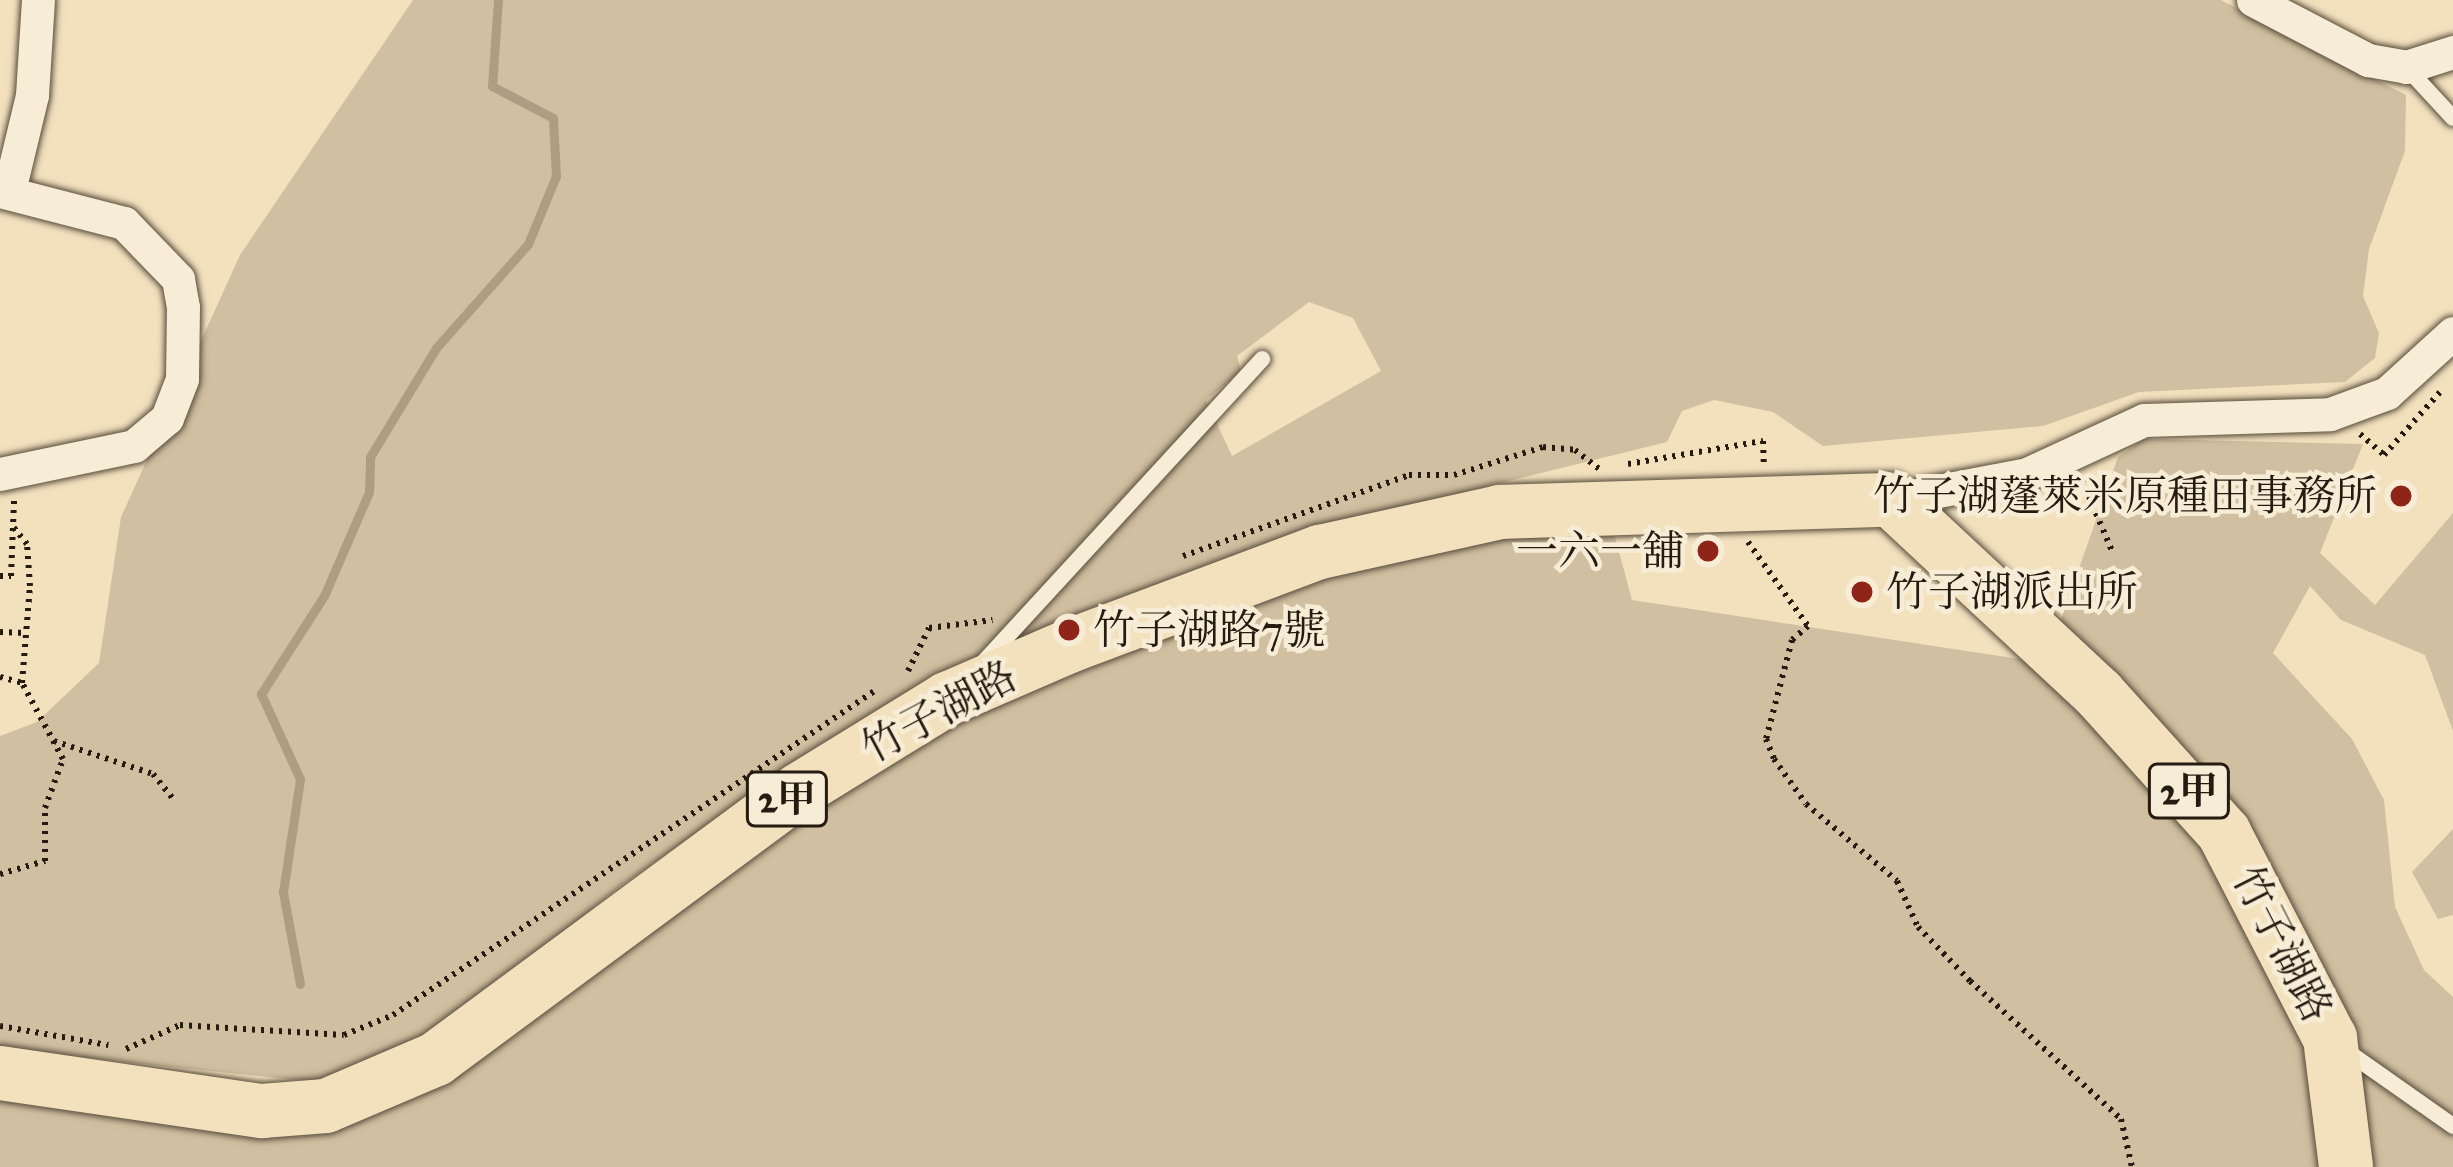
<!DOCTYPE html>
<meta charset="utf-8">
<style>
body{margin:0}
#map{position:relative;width:2453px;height:1167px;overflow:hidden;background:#f3e1be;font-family:"IM FELL Great Primer","Noto Serif TC",serif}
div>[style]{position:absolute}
.green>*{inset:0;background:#d0bfa0}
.stream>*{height:9px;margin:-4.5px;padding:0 4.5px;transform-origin:4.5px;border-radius:4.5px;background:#ad9e83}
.path>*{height:6px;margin-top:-3px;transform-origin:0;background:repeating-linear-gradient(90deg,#251b10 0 3px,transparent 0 9px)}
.roads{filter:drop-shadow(0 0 3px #584c3c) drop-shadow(0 0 3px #584c3c)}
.lane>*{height:16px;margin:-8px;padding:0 8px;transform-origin:8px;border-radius:8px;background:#f7ecd5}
.street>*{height:33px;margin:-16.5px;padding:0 16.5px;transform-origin:16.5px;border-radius:16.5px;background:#f7ecd5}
.primary>*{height:54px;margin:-27px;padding:0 27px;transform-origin:27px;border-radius:27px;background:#f3e1be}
.dots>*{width:33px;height:33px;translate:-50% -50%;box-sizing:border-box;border:6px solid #f7ecd5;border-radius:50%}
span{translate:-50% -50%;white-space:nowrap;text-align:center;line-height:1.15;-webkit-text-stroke:9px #f7ecd5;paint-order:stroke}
.shield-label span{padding:3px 9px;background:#f7ecd5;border:3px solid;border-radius:9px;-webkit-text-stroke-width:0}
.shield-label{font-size:39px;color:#251b10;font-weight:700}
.poi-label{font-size:42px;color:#251b10}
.right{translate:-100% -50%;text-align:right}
.left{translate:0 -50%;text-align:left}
.street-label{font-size:42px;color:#251b10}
</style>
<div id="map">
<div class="green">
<i style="clip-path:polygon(evenodd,413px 0,2221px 0,2406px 95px,2405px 151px,2369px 249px,2363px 296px,2379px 333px,2375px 358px,2345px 382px,2139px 392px,2043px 426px,1823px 446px,1773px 412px,1714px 400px,1682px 411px,1667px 442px,1375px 514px,790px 768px,620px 886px,448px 1027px,316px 1082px,0 1049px,0 736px,37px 722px,99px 663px,121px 517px,240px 255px,413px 0,1309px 302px,1353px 318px,1381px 371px,1232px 456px,1206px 400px,1241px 371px,1237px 356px,1309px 302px)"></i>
<i style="clip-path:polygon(2144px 439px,2363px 444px,2320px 553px,2375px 605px,2453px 513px,2453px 731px,2425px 655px,2341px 620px,2310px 586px,2273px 653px,2352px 739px,2384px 800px,2395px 907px,2424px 970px,2453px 997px,2453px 1167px,0 1167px,0 1088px,298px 1126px,637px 925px,951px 717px,1135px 639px,1453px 538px,1612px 526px,1632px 600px,2046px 663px,2118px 457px)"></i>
<i style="clip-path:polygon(2453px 829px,2453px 915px,2438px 919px,2412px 872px)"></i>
</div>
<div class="stream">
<i style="left:300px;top:984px;width:94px;rotate:-100.5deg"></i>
<i style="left:283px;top:892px;width:114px;rotate:-81.4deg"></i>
<i style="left:300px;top:779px;width:94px;rotate:-114.6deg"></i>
<i style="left:261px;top:694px;width:117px;rotate:-57.3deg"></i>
<i style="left:324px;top:596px;width:113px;rotate:-66.6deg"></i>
<i style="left:369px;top:492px;width:35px;rotate:-88deg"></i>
<i style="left:370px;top:457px;width:127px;rotate:-58.8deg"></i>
<i style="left:436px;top:348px;width:139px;rotate:-48.5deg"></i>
<i style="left:528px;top:244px;width:74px;rotate:-67.6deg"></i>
<i style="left:556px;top:176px;width:58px;rotate:-93deg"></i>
<i style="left:553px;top:118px;width:69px;rotate:-152.3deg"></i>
<i style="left:492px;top:86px;width:86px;rotate:-86deg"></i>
</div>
<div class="path">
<i style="left:2360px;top:434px;width:32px;rotate:41deg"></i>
<i style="left:2384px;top:455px;width:87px;rotate:-48.3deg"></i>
<i style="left:1628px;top:464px;width:137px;rotate:-9.7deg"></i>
<i style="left:1763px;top:441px;width:24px;rotate:88deg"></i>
<i style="left:2082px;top:480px;width:77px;rotate:67.1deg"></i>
<i style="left:1748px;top:542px;width:103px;rotate:54.5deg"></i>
<i style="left:1808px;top:626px;width:21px;rotate:139deg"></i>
<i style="left:1792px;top:640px;width:102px;rotate:104.7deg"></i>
<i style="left:1766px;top:739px;width:22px;rotate:68deg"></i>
<i style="left:1774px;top:759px;width:55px;rotate:54.6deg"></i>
<i style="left:1806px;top:804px;width:119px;rotate:40.2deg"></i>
<i style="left:1897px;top:881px;width:51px;rotate:65.5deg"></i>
<i style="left:1918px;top:927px;width:75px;rotate:46.1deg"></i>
<i style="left:1970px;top:981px;width:205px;rotate:42.4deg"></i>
<i style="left:2121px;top:1119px;width:49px;rotate:77.1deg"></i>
<i style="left:1183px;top:556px;width:240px;rotate:-19.7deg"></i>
<i style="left:1409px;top:475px;width:45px"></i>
<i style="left:1454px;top:475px;width:93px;rotate:-17.5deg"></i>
<i style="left:1543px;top:447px;width:32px;rotate:5deg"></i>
<i style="left:1575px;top:450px;width:31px;rotate:38deg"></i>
<i style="left:0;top:576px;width:11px"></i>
<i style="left:11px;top:576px;width:76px;rotate:-87.7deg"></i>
<i style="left:0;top:632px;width:26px;rotate:2deg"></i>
<i style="left:908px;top:671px;width:48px;rotate:-64deg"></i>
<i style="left:929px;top:628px;width:64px;rotate:-7.1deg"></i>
<i style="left:0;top:677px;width:23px;rotate:15deg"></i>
<i style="left:54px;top:741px;width:104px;rotate:18.4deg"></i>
<i style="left:153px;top:774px;width:32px;rotate:51deg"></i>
<i style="left:0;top:874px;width:47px;rotate:-16.1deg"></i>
<i style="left:45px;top:861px;width:53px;rotate:-90deg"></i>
<i style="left:45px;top:808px;width:52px;rotate:-69.8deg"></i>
<i style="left:63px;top:759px;width:86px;rotate:-118.3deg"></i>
<i style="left:22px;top:683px;width:97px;rotate:-85.3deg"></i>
<i style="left:30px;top:586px;width:42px;rotate:-94.1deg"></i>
<i style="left:27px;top:544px;width:22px;rotate:-129deg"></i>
<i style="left:0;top:1026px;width:110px;rotate:10deg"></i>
<i style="left:126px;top:1049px;width:59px;rotate:-24deg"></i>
<i style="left:180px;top:1025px;width:164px;rotate:3.5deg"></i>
<i style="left:344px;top:1035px;width:53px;rotate:-22.2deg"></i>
<i style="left:393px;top:1015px;width:582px;rotate:-33.94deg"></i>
</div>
<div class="roads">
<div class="lane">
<i style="left:2406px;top:67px;width:69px;rotate:47.3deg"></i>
<i style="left:980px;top:666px;width:417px;rotate:-47.4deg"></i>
<i style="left:2345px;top:1050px;width:132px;rotate:35.1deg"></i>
</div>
<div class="street">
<i style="left:2253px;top:0;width:130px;rotate:27.6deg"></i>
<i style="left:2368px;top:60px;width:39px;rotate:10deg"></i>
<i style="left:2406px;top:67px;width:49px;rotate:-17.7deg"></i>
<i style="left:0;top:191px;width:128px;rotate:14.5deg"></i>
<i style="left:124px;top:223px;width:78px;rotate:46deg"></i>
<i style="left:178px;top:279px;width:28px;rotate:80deg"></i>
<i style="left:183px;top:307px;width:72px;rotate:90.8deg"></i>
<i style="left:182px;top:379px;width:42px;rotate:111deg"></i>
<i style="left:167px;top:418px;width:43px;rotate:139.7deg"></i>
<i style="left:134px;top:446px;width:137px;rotate:168.2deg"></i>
<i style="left:9px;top:191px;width:99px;rotate:-76.5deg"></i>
<i style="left:32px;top:95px;width:95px;rotate:-86.4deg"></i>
<i style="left:1891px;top:500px;width:138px;rotate:-10.8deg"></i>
<i style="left:2027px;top:474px;width:129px;rotate:-24.8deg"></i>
<i style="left:2144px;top:420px;width:186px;rotate:-1.8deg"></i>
<i style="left:2330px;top:414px;width:61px;rotate:-20.2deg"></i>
<i style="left:2387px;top:393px;width:89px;rotate:-42.3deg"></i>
</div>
<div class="primary">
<i style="left:0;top:1073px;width:265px;rotate:8.3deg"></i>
<i style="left:262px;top:1111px;width:64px;rotate:-4.5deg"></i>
<i style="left:326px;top:1106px;width:120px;rotate:-23.1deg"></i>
<i style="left:436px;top:1059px;width:452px;rotate:-36.5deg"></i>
<i style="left:799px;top:790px;width:174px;rotate:-31.6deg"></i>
<i style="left:947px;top:699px;width:136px;rotate:-23.4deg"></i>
<i style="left:1072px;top:645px;width:265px;rotate:-20.6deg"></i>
<i style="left:1320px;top:552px;width:184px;rotate:-12.5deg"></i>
<i style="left:1500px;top:512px;width:391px;rotate:-1.8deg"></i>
<i style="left:1891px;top:500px;width:284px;rotate:43deg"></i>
<i style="left:2099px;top:694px;width:187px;rotate:48deg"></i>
<i style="left:2224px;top:833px;width:231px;rotate:62.7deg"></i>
<i style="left:2330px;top:1038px;width:130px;rotate:82.9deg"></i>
</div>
</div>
<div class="dots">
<i style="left:2401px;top:496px;background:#8f2418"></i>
<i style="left:1708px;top:551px;background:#8f2418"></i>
<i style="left:1862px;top:592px;background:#8f2418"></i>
<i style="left:1069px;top:630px;background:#8f2418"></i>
</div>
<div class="shield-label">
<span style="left:2189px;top:791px">2甲</span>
<span style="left:787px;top:799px">2甲</span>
</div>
<div class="poi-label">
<span class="right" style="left:2377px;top:496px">竹子湖蓬萊米原種田事務所</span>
<span class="right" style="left:1684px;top:551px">一六一舖</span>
<span class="left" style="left:1886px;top:592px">竹子湖派出所</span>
<span class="left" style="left:1093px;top:630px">竹子湖路7號</span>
</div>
<div class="street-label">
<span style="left:939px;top:712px;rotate:-28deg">竹子湖路</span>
<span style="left:2282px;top:944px;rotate:63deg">竹子湖路</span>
</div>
</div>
